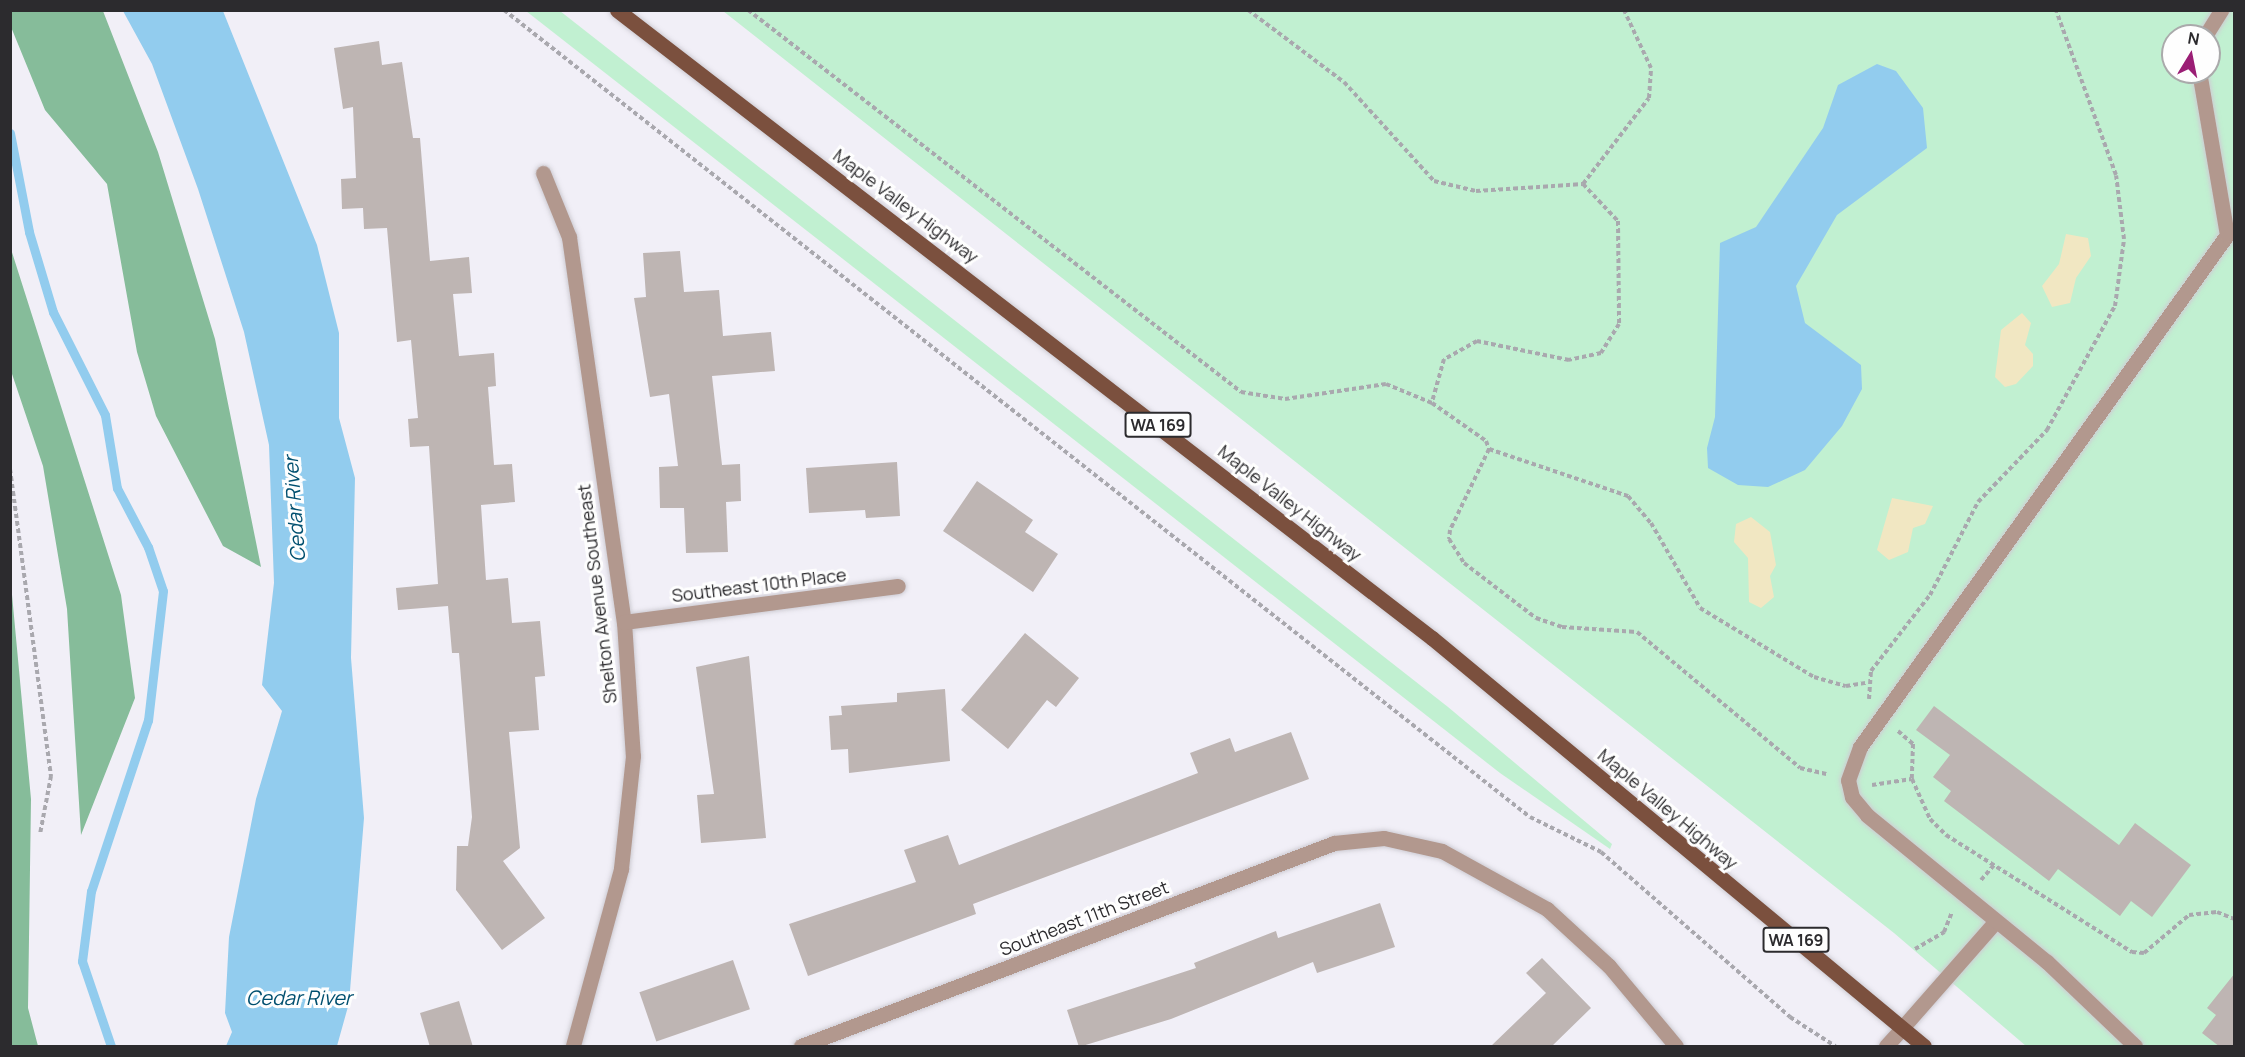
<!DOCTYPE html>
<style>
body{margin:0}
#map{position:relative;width:2245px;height:1057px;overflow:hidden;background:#f1eff7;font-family:Manrope,sans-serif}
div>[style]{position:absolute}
.green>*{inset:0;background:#c1f0d1}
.forest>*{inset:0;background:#86bc9a}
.sand>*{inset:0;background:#f1e7c2}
.water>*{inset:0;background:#92ccee}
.stream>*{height:9px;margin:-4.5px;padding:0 4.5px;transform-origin:4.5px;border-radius:4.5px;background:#92ccee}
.building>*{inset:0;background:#beb5b3;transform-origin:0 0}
.path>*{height:4px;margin-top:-2px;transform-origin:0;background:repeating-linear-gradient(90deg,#a9a8ae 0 4.5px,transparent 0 7.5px)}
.roads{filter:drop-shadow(0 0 2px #ceccd3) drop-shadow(0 0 2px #ceccd3)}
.lane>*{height:15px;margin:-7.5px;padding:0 7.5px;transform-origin:7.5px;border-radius:7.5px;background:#b2988e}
.street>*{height:15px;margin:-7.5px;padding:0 7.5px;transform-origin:7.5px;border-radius:7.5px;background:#b2988e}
.primary>*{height:15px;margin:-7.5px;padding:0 7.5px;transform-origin:7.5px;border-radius:7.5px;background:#7b503e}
span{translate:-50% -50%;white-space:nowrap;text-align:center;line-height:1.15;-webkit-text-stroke:6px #fefefe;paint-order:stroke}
.shield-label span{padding:2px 4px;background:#fefefe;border:2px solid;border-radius:4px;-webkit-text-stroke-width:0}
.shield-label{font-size:16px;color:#2c2b2e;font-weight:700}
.street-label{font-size:18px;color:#2c2b2e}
.water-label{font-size:20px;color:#004f6f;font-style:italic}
.frame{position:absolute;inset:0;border:12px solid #2c2b2e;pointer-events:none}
.north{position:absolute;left:2161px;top:24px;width:60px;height:60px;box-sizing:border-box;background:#fefefe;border:2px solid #aaaaab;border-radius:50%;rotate:10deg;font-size:16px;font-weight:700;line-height:24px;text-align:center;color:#2c2b2e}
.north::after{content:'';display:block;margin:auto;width:21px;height:27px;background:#9b1e75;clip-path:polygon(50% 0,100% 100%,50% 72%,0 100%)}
</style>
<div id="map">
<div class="green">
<i style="clip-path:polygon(526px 11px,560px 11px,1448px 707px,1612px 844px,1610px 849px,1500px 773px)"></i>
<i style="clip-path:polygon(evenodd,723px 11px,2234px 11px,2234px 1046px,2026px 1046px,1894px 933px,723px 11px,2173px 36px,2209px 36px,2209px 72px,2173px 72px,2173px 36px)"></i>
</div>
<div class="forest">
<i style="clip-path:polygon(11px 10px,103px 11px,158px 152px,215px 339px,261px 567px,223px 546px,156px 416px,137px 352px,107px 184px,45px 110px,11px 27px)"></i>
<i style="clip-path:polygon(10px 246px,121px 595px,135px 698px,81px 835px,67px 609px,43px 466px,11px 371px)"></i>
<i style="clip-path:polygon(11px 584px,31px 799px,28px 1008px,38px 1046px,11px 1046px)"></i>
</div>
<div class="sand">
<i style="clip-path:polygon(2066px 234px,2088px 238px,2091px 256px,2076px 278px,2070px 303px,2052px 307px,2042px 286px,2059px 264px)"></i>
<i style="clip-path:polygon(2022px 313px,2031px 323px,2025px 345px,2033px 354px,2033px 366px,2016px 384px,2005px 387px,1995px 377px,2001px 330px)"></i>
<i style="clip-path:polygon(1892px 498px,1933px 506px,1925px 524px,1913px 528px,1908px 552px,1889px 560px,1877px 550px)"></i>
<i style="clip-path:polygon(1751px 517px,1770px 532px,1776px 565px,1770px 576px,1774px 597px,1761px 608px,1749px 602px,1748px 558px,1734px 542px,1736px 524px)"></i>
</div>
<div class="water">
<i style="clip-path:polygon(123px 11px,223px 11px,317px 245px,339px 333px,339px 418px,355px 478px,351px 658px,364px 818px,349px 1003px,337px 1046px,226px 1046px,232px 1032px,225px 1013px,229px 937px,256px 799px,282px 711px,262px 685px,274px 583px,269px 445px,244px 332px,198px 189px,152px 64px)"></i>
<i style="clip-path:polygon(1877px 64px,1896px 71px,1923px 108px,1927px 148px,1837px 215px,1796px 286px,1805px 323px,1861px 365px,1862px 389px,1842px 426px,1805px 470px,1768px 487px,1738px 485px,1708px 468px,1707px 448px,1715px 417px,1720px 243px,1756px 227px,1823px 128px,1838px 85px)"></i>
</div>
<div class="stream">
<i style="left:10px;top:133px;width:101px;rotate:79.1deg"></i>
<i style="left:29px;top:232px;width:84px;rotate:73.3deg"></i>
<i style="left:53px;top:312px;width:115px;rotate:63.2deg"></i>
<i style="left:105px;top:415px;width:74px;rotate:80.7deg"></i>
<i style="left:117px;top:488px;width:67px;rotate:62.3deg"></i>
<i style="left:148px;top:547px;width:46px;rotate:71.2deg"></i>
<i style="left:163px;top:591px;width:130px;rotate:96.6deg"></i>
<i style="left:148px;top:720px;width:180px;rotate:108.4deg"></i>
<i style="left:91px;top:891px;width:71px;rotate:97.3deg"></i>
<i style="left:82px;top:961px;width:90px;rotate:71.2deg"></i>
</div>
<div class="building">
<i style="clip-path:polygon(379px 41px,382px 65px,402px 62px,413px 138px,420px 138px,430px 261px,469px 257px,472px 293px,453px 294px,459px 356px,494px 353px,496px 386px,488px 387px,494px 465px,512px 464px,515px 502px,481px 505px,486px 580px,508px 578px,512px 623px,540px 621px,545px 676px,535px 677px,539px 730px,509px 732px,520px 848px,503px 861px,545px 918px,502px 950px,456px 890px,457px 846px,468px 846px,472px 817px,459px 653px,452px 653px,448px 606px,398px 610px,396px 588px,438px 584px,429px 446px,410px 447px,408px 419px,418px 418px,411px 340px,397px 342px,387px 228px,364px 229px,363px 208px,342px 209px,341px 179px,356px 178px,353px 107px,343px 109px,334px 48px)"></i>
<i style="clip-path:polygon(680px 251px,684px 292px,719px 290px,723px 336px,771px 332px,775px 371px,712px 376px,722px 465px,740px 464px,741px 501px,726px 502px,728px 552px,686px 553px,684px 508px,660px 508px,659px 467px,678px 466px,669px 394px,650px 397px,634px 298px,646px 297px,643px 253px)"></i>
<i style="clip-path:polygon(897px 462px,900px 516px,866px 518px,865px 510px,809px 513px,806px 468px)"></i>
<i style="clip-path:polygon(977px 481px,1033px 520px,1025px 532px,1058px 554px,1033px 592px,943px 531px)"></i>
<i style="clip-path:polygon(1025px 633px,1079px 678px,1056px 707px,1047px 700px,1008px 749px,961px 710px)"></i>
<i style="clip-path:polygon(749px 656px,766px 838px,701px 843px,697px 795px,714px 794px,696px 667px)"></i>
<i style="clip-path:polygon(945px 689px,950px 761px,849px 773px,848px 749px,831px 750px,829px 716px,842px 715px,841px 706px,897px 702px,897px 693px)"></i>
<i style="clip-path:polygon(1934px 706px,2119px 845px,2135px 823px,2191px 865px,2152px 917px,2131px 901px,2120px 916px,2058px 869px,2049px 881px,1944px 801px,1951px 791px,1933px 777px,1950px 755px,1916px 730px)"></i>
<i style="clip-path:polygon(1291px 732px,1309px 779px,973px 904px,976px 914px,808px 976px,789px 924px,916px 882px,904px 850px,948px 835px,959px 865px,1198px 773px,1190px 753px,1230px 738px,1235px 752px)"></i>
<i style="clip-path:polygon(1380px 903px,1395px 947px,1317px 973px,1313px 962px,1171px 1019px,1079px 1047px,1067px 1010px,1196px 968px,1194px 963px,1276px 931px,1278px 938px)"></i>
<i style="clip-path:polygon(1542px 958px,1591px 1008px,1551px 1047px,1490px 1047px,1546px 993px,1526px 973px)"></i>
<i style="left:733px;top:960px;width:52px;height:99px;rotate:71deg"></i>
<i style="clip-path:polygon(2235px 973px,2235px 1047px,2220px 1047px,2202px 1033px,2216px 1015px,2207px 1008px)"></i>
<i style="clip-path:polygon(459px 1001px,473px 1047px,430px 1047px,420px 1013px)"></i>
</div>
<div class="path">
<i style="left:504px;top:10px;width:1305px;rotate:38.19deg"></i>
<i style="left:1530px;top:817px;width:79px;rotate:26.2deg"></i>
<i style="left:1601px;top:852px;width:251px;rotate:41.1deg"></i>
<i style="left:1790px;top:1017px;width:54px;rotate:32.8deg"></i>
<i style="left:748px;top:10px;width:624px;rotate:37.77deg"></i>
<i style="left:1241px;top:392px;width:45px;rotate:9deg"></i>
<i style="left:1285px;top:399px;width:102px;rotate:-8.4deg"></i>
<i style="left:1386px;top:384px;width:50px;rotate:22.4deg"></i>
<i style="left:1432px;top:403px;width:66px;rotate:35.1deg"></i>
<i style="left:1486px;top:441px;width:9px;rotate:69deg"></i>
<i style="left:1489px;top:449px;width:90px;rotate:115.7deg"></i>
<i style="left:1450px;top:530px;width:9px;rotate:96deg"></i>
<i style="left:1449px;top:539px;width:28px;rotate:58deg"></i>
<i style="left:1464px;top:563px;width:91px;rotate:37.4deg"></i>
<i style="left:1536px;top:618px;width:28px;rotate:19deg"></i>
<i style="left:1562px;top:627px;width:75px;rotate:3.8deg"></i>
<i style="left:1637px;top:632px;width:212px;rotate:39.8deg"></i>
<i style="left:1800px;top:768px;width:27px;rotate:13deg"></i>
<i style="left:1248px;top:10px;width:120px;rotate:36.9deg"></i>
<i style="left:1344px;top:82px;width:134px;rotate:47.7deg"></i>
<i style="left:1434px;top:181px;width:43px;rotate:13.4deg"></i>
<i style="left:1476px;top:191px;width:107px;rotate:-3.7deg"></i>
<i style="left:1583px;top:184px;width:51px;rotate:46.6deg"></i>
<i style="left:1618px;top:221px;width:103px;rotate:89.4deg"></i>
<i style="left:1619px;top:324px;width:34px;rotate:122deg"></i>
<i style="left:1601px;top:353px;width:33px;rotate:168deg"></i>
<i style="left:1569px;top:360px;width:94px;rotate:-168.3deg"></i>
<i style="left:1477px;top:341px;width:38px;rotate:151deg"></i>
<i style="left:1444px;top:359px;width:45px;rotate:105.6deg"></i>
<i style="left:1583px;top:184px;width:108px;rotate:-52.5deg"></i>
<i style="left:1649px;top:98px;width:30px;rotate:-86deg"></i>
<i style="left:1651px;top:68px;width:64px;rotate:-115deg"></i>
<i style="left:1489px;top:449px;width:147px;rotate:18.7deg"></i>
<i style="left:1628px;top:496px;width:35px;rotate:50deg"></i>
<i style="left:1651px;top:523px;width:98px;rotate:60deg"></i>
<i style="left:1700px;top:608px;width:133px;rotate:31.2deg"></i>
<i style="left:1814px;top:677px;width:33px;rotate:16deg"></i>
<i style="left:1846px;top:686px;width:20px;rotate:-9deg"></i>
<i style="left:10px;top:469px;width:310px;rotate:82.4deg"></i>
<i style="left:51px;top:776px;width:59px;rotate:100.7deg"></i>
<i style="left:1869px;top:699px;width:28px;rotate:-86deg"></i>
<i style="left:1871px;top:671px;width:96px;rotate:-52.2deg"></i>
<i style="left:1930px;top:595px;width:105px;rotate:-62.7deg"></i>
<i style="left:1978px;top:502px;width:100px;rotate:-46.2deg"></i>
<i style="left:2047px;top:430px;width:141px;rotate:-61.3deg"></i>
<i style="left:2115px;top:306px;width:68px;rotate:-82.3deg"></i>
<i style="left:2124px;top:239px;width:64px;rotate:-97.1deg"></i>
<i style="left:2116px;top:175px;width:176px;rotate:-110deg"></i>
<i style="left:1898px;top:731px;width:20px;rotate:41deg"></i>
<i style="left:1913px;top:744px;width:35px;rotate:92deg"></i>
<i style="left:1872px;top:785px;width:40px;rotate:-8.5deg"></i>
<i style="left:1912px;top:779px;width:44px;rotate:65.8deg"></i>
<i style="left:1930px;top:819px;width:23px;rotate:45deg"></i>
<i style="left:1946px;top:835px;width:220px;rotate:32.2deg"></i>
<i style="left:2132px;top:952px;width:12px;rotate:5deg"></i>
<i style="left:2144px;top:953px;width:59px;rotate:-40.2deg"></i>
<i style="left:2189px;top:915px;width:28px;rotate:-6deg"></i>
<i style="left:2217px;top:912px;width:18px;rotate:22deg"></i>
<i style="left:1981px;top:880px;width:20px;rotate:-49deg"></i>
<i style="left:1915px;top:949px;width:34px;rotate:-30deg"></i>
<i style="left:1944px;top:932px;width:22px;rotate:-68deg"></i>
</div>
<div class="roads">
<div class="lane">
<i style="left:2205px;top:36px;width:31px;rotate:-58deg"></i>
<i style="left:1902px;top:1028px;width:142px;rotate:-48.7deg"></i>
<i style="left:2135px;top:1046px;width:122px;rotate:-136.3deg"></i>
<i style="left:2047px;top:962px;width:232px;rotate:-140.8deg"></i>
<i style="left:1867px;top:815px;width:23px;rotate:-130deg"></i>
<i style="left:1852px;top:797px;width:17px;rotate:-103deg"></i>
<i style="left:1848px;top:780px;width:35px;rotate:-70deg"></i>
<i style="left:1860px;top:747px;width:630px;rotate:-54.37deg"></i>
<i style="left:2227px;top:235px;width:165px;rotate:-99.7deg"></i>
</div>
<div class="street">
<i style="left:543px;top:173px;width:69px;rotate:67.9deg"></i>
<i style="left:569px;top:237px;width:389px;rotate:81.9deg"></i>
<i style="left:624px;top:622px;width:134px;rotate:86.2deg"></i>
<i style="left:633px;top:756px;width:114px;rotate:96.1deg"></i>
<i style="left:621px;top:869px;width:183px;rotate:105.2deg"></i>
<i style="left:624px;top:622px;width:276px;rotate:-7.5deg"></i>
<i style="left:801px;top:1046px;width:570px;rotate:-20.85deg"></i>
<i style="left:1334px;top:843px;width:50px;rotate:-5.7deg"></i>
<i style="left:1384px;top:838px;width:59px;rotate:12.6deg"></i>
<i style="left:1442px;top:851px;width:120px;rotate:28.9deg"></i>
<i style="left:1547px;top:909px;width:84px;rotate:42.6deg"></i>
<i style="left:1609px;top:966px;width:104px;rotate:50.1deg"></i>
<i style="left:1886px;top:1046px;width:24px;rotate:-48deg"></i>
</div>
<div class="primary">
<i style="left:617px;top:10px;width:1029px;rotate:37.62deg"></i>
<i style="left:1432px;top:638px;width:639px;rotate:39.67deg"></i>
</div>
</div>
<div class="shield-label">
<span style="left:1158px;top:425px">WA 169</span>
<span style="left:1796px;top:940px">WA 169</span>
</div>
<div class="street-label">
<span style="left:906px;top:206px;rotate:37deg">Maple Valley Highway</span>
<span style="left:1290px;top:503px;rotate:38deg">Maple Valley Highway</span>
<span style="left:759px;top:585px;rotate:-7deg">Southeast 10th Place</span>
<span style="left:597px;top:594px;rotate:-97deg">Shelton Avenue Southeast</span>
<span style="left:1668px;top:809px;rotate:40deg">Maple Valley Highway</span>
<span style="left:1084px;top:918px;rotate:-21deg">Southeast 11th Street</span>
</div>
<div class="water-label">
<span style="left:294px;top:509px;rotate:-94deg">Cedar River</span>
<span style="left:299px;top:997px">Cedar River</span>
</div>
<div class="frame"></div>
<div class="north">N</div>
</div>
